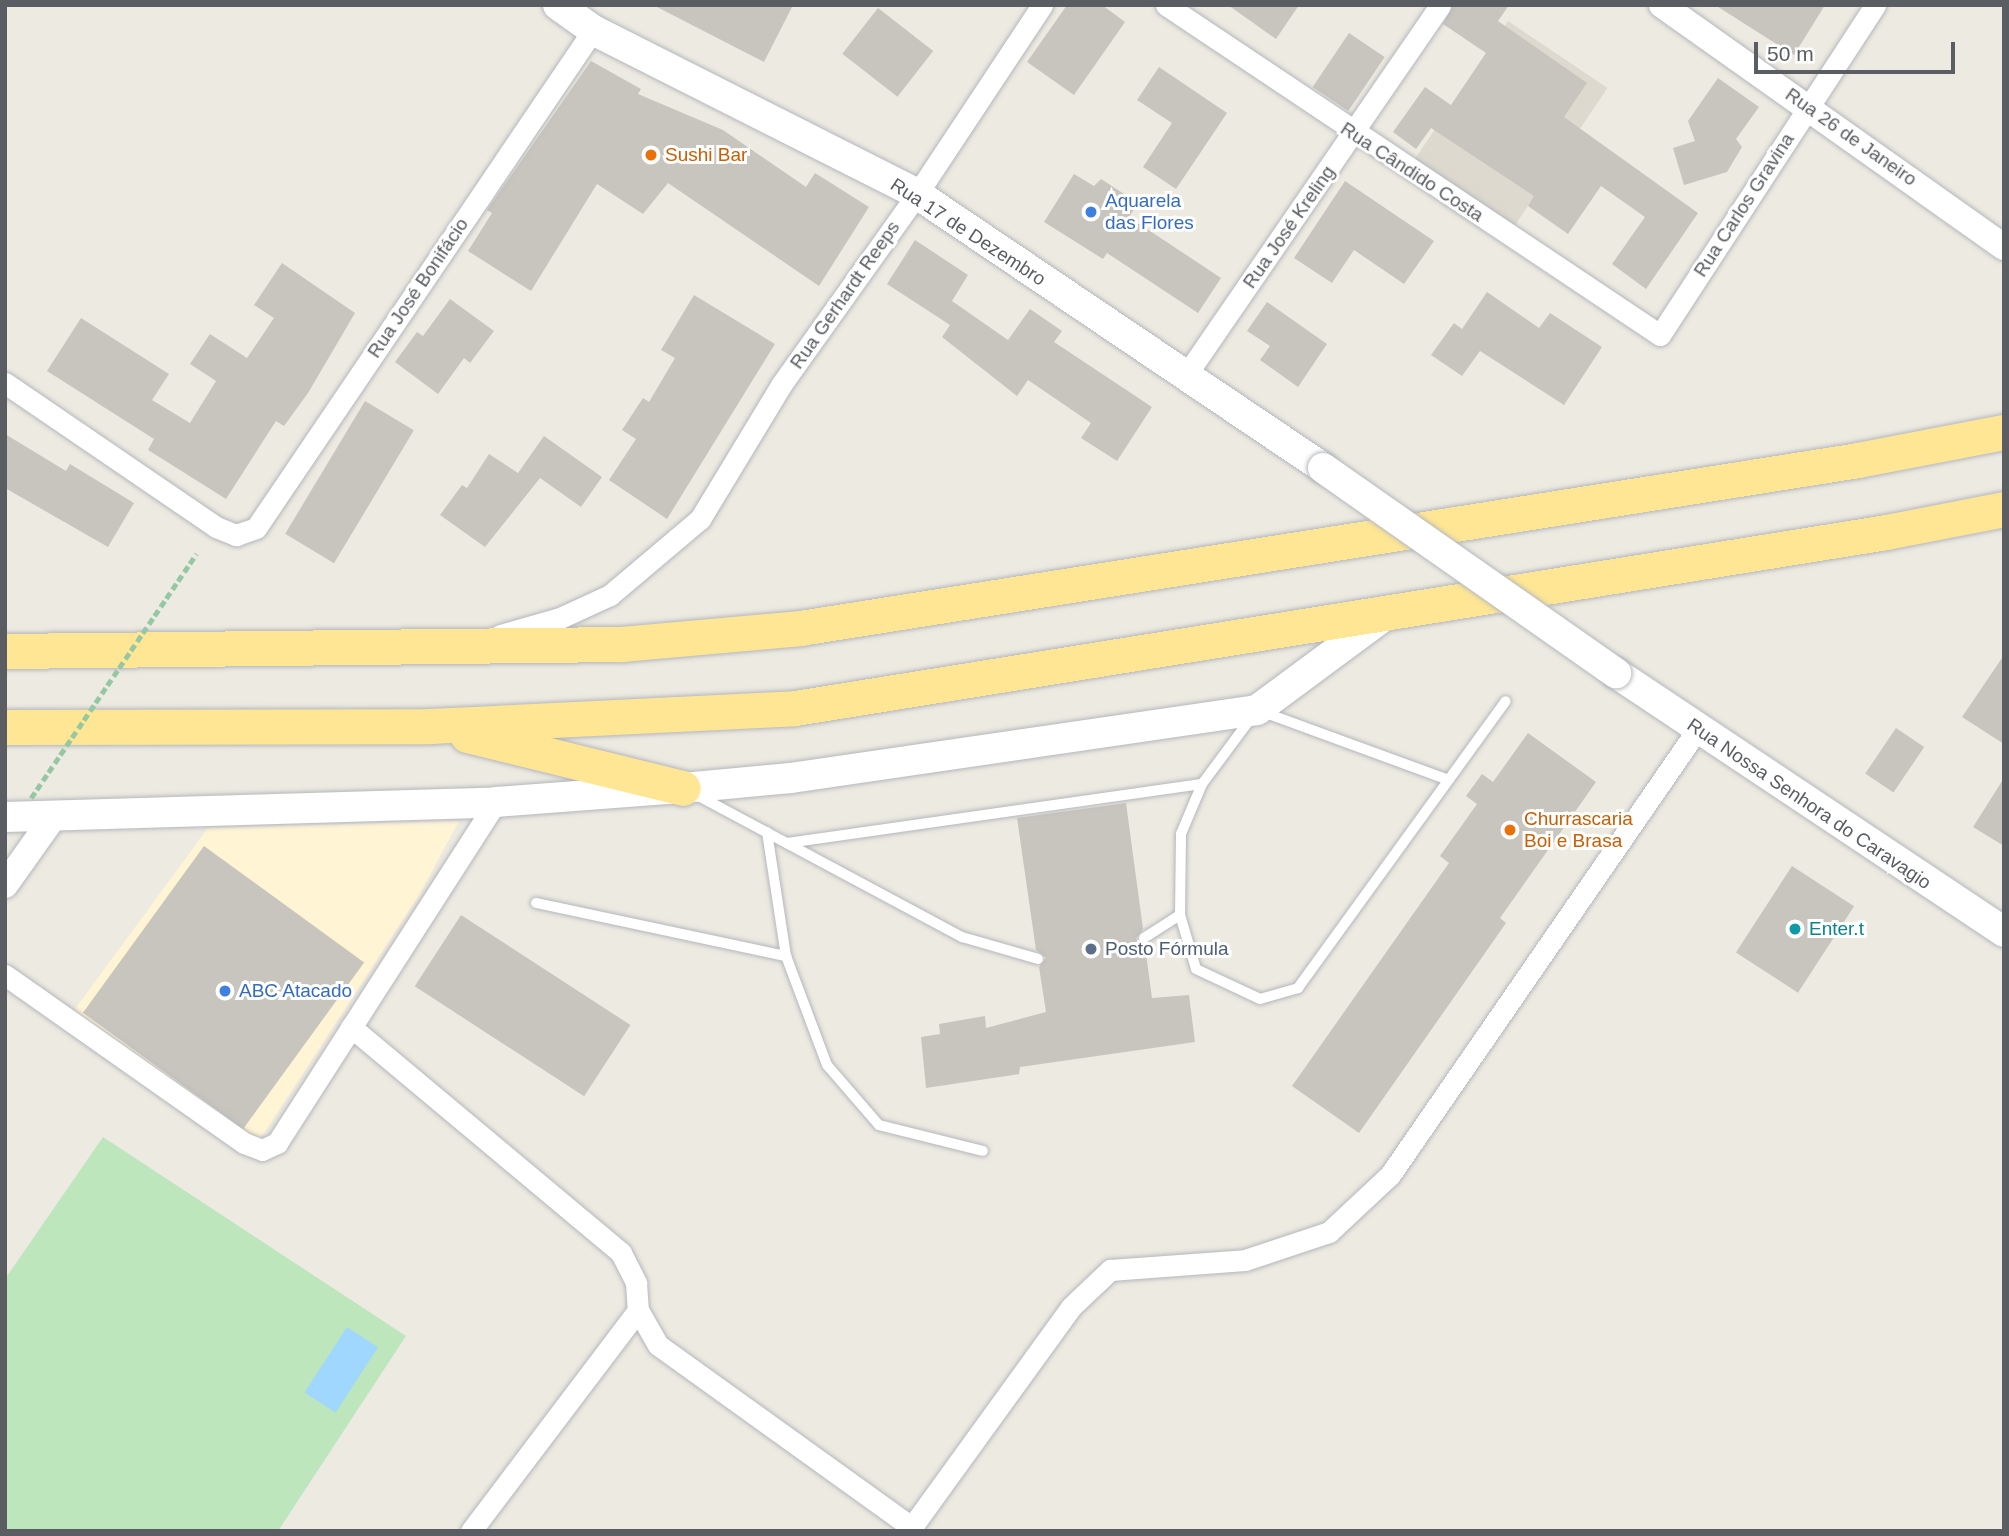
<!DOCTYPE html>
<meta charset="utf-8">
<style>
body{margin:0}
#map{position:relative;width:2009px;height:1536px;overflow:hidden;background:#edeae1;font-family:Helvetica,sans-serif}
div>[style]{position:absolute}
.commercial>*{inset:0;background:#fff4d4}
.education>*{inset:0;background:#ddd9cf;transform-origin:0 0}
.green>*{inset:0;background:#bde6bc}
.water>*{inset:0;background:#9fd7ff;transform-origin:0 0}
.building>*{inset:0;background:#c8c5be;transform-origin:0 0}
.roads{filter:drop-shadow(0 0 2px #b4b7bc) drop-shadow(0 0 2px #b4b7bc)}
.service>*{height:10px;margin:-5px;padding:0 5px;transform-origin:5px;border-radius:5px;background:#fff}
.minor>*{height:21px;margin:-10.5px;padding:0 10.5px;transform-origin:10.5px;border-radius:10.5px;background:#fff}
.tertiary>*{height:26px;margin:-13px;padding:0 13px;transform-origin:13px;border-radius:13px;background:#fff}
.secondary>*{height:30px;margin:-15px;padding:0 15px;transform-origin:15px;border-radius:15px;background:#fff}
.trunk>*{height:35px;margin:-17.5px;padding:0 17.5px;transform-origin:17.5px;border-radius:17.5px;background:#ffe695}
.path-bridge>*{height:4.5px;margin-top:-2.25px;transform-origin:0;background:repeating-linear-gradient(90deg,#95c7a2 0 7px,transparent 0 10.5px)}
.bridges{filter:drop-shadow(0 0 2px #b5b9be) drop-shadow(0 0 2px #b5b9be)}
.secondary-bridge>*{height:30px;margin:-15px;padding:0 15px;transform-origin:15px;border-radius:15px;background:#fff}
.dots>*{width:19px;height:19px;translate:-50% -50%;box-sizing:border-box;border:4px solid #fff;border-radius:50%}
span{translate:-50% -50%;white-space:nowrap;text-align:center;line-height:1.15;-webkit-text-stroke:6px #fff;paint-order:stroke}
.street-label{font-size:19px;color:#5a5e62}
.food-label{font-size:19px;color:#c56008}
.left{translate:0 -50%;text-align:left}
.shop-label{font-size:19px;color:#366cbe}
.culture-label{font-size:19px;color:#0d838f}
.service-label{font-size:19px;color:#4e5e75}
.frame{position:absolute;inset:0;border:7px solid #5a5e62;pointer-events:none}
.scale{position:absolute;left:1754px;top:42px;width:201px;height:32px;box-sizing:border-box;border:4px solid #5a5e62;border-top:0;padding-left:9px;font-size:21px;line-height:24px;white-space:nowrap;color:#5a5e62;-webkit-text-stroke:5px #fff;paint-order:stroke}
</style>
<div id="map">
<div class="commercial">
<i style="clip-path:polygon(459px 821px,418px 897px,257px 1144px,70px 1016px,208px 828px)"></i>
</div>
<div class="education">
<i style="left:1508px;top:21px;width:120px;height:171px;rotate:34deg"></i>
</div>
<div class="green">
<i style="clip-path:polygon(103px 1137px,406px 1336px,278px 1531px,5px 1531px,5px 1279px)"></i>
</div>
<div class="water">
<i style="left:347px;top:1327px;width:37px;height:78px;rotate:33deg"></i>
</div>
<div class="building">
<i style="clip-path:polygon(653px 5px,793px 5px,764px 62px)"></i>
<i style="clip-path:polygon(1067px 5px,1102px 5px,1125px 22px,1074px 95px,1027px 62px)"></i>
<i style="clip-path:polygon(1228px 5px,1299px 5px,1276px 39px)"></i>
<i style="clip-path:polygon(1453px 5px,1509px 5px,1498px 21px,1587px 83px,1564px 117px,1698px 213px,1646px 289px,1612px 264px,1645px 217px,1601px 186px,1568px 234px,1528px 206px,1534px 196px,1431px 128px,1416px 149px,1393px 132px,1425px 87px,1451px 105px,1486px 53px,1443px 24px)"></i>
<i style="clip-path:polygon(1715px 5px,1825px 5px,1794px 55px)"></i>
<i style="left:878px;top:8px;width:70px;height:58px;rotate:38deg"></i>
<i style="left:1349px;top:33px;width:43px;height:65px;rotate:34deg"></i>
<i style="clip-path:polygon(591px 61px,641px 89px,638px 94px,723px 130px,806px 187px,815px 173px,869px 207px,819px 286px,668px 183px,643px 214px,597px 184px,531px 291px,468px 251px,492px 213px,487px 210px)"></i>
<i style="clip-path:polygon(1159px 67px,1227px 113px,1176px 189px,1143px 167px,1172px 123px,1137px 100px)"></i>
<i style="clip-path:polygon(1718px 78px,1759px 107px,1736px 139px,1742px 147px,1727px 172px,1684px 185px,1673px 148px,1695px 141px,1688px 121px)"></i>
<i style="clip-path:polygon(1074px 174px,1094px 186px,1101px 179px,1138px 203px,1129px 217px,1221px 278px,1198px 313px,1107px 253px,1103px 259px,1044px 222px)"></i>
<i style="clip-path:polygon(1345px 181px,1434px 241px,1404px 284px,1354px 250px,1332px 283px,1294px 258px)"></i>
<i style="clip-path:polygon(915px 240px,968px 275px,952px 301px,1008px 340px,1030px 309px,1062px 331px,1054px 342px,1152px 407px,1117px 461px,1081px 438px,1091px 423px,1028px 380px,1017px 396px,942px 337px,950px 325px,887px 284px)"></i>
<i style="clip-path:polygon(282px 263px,355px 313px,308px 393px,284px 426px,276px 421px,226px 499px,148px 450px,154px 439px,47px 371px,81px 318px,169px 374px,152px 400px,190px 423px,216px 381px,190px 364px,210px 334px,247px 358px,274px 318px,254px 305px)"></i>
<i style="clip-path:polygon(1487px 292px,1539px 328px,1550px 313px,1602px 347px,1564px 405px,1480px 351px,1462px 376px,1431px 355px,1454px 323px,1462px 329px)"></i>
<i style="clip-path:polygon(694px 295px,775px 344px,667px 519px,609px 480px,636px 439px,622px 430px,643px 398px,649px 402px,675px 358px,661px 350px)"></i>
<i style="clip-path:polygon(450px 299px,494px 331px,470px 363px,464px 358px,438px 394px,395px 362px,417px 332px,423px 336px)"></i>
<i style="clip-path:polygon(1267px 302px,1327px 344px,1298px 387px,1260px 360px,1270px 346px,1247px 331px)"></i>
<i style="left:365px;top:401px;width:57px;height:155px;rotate:31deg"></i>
<i style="clip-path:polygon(5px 434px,66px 471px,70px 464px,134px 503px,108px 547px,5px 488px)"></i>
<i style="clip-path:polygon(544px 436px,602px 477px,581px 507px,540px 478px,485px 547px,440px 515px,462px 485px,467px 488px,489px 454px,518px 473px)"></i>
<i style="clip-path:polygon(2004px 655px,2004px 744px,1962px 717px)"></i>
<i style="left:1896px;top:728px;width:34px;height:55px;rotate:34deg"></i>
<i style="clip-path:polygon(1528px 733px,1596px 782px,1500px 918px,1506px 923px,1359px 1133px,1292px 1086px,1449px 863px,1440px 856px,1477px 804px,1466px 796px,1482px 774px,1493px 782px)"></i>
<i style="clip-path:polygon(2004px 778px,2004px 846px,1973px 827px)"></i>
<i style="clip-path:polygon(1126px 803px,1143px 929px,1136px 939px,1145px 946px,1152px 998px,1189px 995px,1195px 1042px,1020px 1067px,1019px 1074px,926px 1088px,921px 1037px,940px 1034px,939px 1024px,985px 1016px,986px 1028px,1046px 1012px,1039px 967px,1046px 958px,1036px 950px,1017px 818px)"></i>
<i style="left:204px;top:846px;width:198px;height:206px;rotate:36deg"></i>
<i style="left:1792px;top:866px;width:74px;height:103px;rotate:33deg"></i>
<i style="left:461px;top:915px;width:202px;height:85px;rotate:33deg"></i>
</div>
<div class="roads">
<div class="service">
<i style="left:1446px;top:779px;width:201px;rotate:-159.9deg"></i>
<i style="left:1257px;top:710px;width:92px;rotate:126.6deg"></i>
<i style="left:1202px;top:784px;width:54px;rotate:112.8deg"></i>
<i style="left:1181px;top:834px;width:81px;rotate:90.7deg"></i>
<i style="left:1180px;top:915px;width:56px;rotate:73.5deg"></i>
<i style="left:1196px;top:969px;width:71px;rotate:25.1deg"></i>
<i style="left:1260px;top:999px;width:40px;rotate:-16deg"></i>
<i style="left:1298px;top:988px;width:354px;rotate:-54.1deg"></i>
<i style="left:695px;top:794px;width:303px;rotate:28.2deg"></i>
<i style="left:962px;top:937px;width:79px;rotate:16.1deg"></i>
<i style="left:767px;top:832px;width:125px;rotate:81.3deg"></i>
<i style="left:786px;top:956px;width:116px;rotate:69.4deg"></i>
<i style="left:827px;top:1065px;width:79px;rotate:49.1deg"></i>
<i style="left:879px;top:1125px;width:107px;rotate:14deg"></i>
<i style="left:787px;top:843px;width:419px;rotate:-8.1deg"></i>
<i style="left:536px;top:903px;width:256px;rotate:12deg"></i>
<i style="left:1144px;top:938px;width:43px;rotate:-32.6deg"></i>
</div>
<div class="minor">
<i style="left:1166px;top:5px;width:594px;rotate:33.74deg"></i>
<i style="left:1660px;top:335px;width:394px;rotate:-56.9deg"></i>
<i style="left:1184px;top:378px;width:452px;rotate:-55.5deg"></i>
<i style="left:5px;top:383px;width:255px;rotate:34.3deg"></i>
<i style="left:216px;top:527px;width:22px;rotate:22deg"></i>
<i style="left:236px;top:535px;width:21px;rotate:-19deg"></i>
<i style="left:256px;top:528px;width:601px;rotate:-55.91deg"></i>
<i style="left:500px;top:635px;width:62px;rotate:-15.8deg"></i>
<i style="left:560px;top:618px;width:55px;rotate:-24.7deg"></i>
<i style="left:610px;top:595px;width:118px;rotate:-40.2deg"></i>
<i style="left:700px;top:519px;width:157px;rotate:-58.8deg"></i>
<i style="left:781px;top:385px;width:234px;rotate:-54.5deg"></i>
<i style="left:917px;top:194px;width:227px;rotate:-56.5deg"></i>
<i style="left:5px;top:975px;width:292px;rotate:35.1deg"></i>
<i style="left:244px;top:1143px;width:19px;rotate:21deg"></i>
<i style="left:262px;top:1150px;width:17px;rotate:-25deg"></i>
<i style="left:277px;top:1143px;width:405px;rotate:-57.3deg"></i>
<i style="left:351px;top:1027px;width:352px;rotate:39.9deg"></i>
<i style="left:621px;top:1253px;width:34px;rotate:63deg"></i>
<i style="left:636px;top:1283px;width:27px;rotate:86deg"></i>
<i style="left:638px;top:1310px;width:40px;rotate:60.3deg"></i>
<i style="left:658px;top:1345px;width:312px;rotate:35.7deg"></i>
<i style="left:471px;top:1531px;width:277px;rotate:-52.9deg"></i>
<i style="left:909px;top:1531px;width:276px;rotate:-54.1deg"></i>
<i style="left:1071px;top:1307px;width:54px;rotate:-43.5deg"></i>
<i style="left:1110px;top:1270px;width:135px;rotate:-4.2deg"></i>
<i style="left:1245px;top:1260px;width:89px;rotate:-18.4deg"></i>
<i style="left:1329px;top:1232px;width:83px;rotate:-43.1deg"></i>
<i style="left:1390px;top:1175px;width:541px;rotate:-55.4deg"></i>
</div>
<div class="tertiary">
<i style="left:1662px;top:5px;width:419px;rotate:35.3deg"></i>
<i style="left:5px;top:885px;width:85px;rotate:-54.6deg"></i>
</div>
<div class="secondary">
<i style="left:558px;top:5px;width:43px;rotate:35.5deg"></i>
<i style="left:593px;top:30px;width:363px;rotate:26.8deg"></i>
<i style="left:917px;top:194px;width:490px;rotate:34deg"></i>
<i style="left:1616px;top:673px;width:467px;rotate:33.7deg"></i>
<i style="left:5px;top:817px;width:491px;rotate:-1.7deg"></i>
<i style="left:496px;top:802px;width:188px;rotate:-4.3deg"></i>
<i style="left:683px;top:788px;width:108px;rotate:-5.3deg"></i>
<i style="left:791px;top:778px;width:471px;rotate:-8.3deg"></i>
<i style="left:1257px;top:710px;width:167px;rotate:-36.5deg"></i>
</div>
<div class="trunk">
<i style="left:5px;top:651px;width:617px;rotate:-0.65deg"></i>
<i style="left:622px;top:644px;width:179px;rotate:-5.1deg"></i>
<i style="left:800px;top:628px;width:1071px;rotate:-9.02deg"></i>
<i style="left:1858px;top:460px;width:149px;rotate:-10.9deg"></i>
<i style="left:5px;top:727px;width:425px;rotate:-0.1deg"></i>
<i style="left:430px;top:726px;width:365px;rotate:-2.8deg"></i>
<i style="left:795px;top:708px;width:1105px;rotate:-9.16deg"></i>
<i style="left:1886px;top:532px;width:120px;rotate:-11deg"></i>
<i style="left:467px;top:735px;width:222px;rotate:13.8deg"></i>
</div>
</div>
<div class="path-bridge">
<i style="left:31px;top:798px;width:295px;rotate:-55.9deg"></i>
</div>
<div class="bridges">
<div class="secondary-bridge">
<i style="left:1323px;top:468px;width:358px;rotate:35deg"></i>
</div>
</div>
<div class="dots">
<i style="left:651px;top:155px;background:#e8710a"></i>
<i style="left:1091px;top:212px;background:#3f7fe0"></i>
<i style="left:1510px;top:830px;background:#e8710a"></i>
<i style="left:1795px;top:929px;background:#0f9aa8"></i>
<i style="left:1091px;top:949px;background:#5c6f8a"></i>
<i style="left:225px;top:991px;background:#3f7fe0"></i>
</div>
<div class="street-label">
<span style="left:1851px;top:137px;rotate:35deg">Rua 26 de Janeiro</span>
<span style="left:1412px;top:172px;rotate:33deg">Rua Cândido Costa</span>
<span style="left:1744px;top:205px;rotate:-57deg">Rua Carlos Gravina</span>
<span style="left:1289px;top:227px;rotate:-55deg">Rua José Kreling</span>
<span style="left:968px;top:232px;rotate:33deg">Rua 17 de Dezembro</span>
<span style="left:418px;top:288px;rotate:-56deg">Rua José Bonifácio</span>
<span style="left:845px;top:295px;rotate:-55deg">Rua Gerhardt Reeps</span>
<span style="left:1809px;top:804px;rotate:34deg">Rua Nossa Senhora do Caravagio</span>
</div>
<div class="food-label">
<span class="left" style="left:665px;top:155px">Sushi Bar</span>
<span class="left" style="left:1524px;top:830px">Churrascaria<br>Boi e Brasa</span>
</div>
<div class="shop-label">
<span class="left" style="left:1105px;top:212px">Aquarela<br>das Flores</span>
<span class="left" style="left:239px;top:991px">ABC Atacado</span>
</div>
<div class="culture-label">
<span class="left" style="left:1809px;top:929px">Enter.t</span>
</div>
<div class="service-label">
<span class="left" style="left:1105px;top:949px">Posto Fórmula</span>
</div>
<div class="frame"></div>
<div class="scale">50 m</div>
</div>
